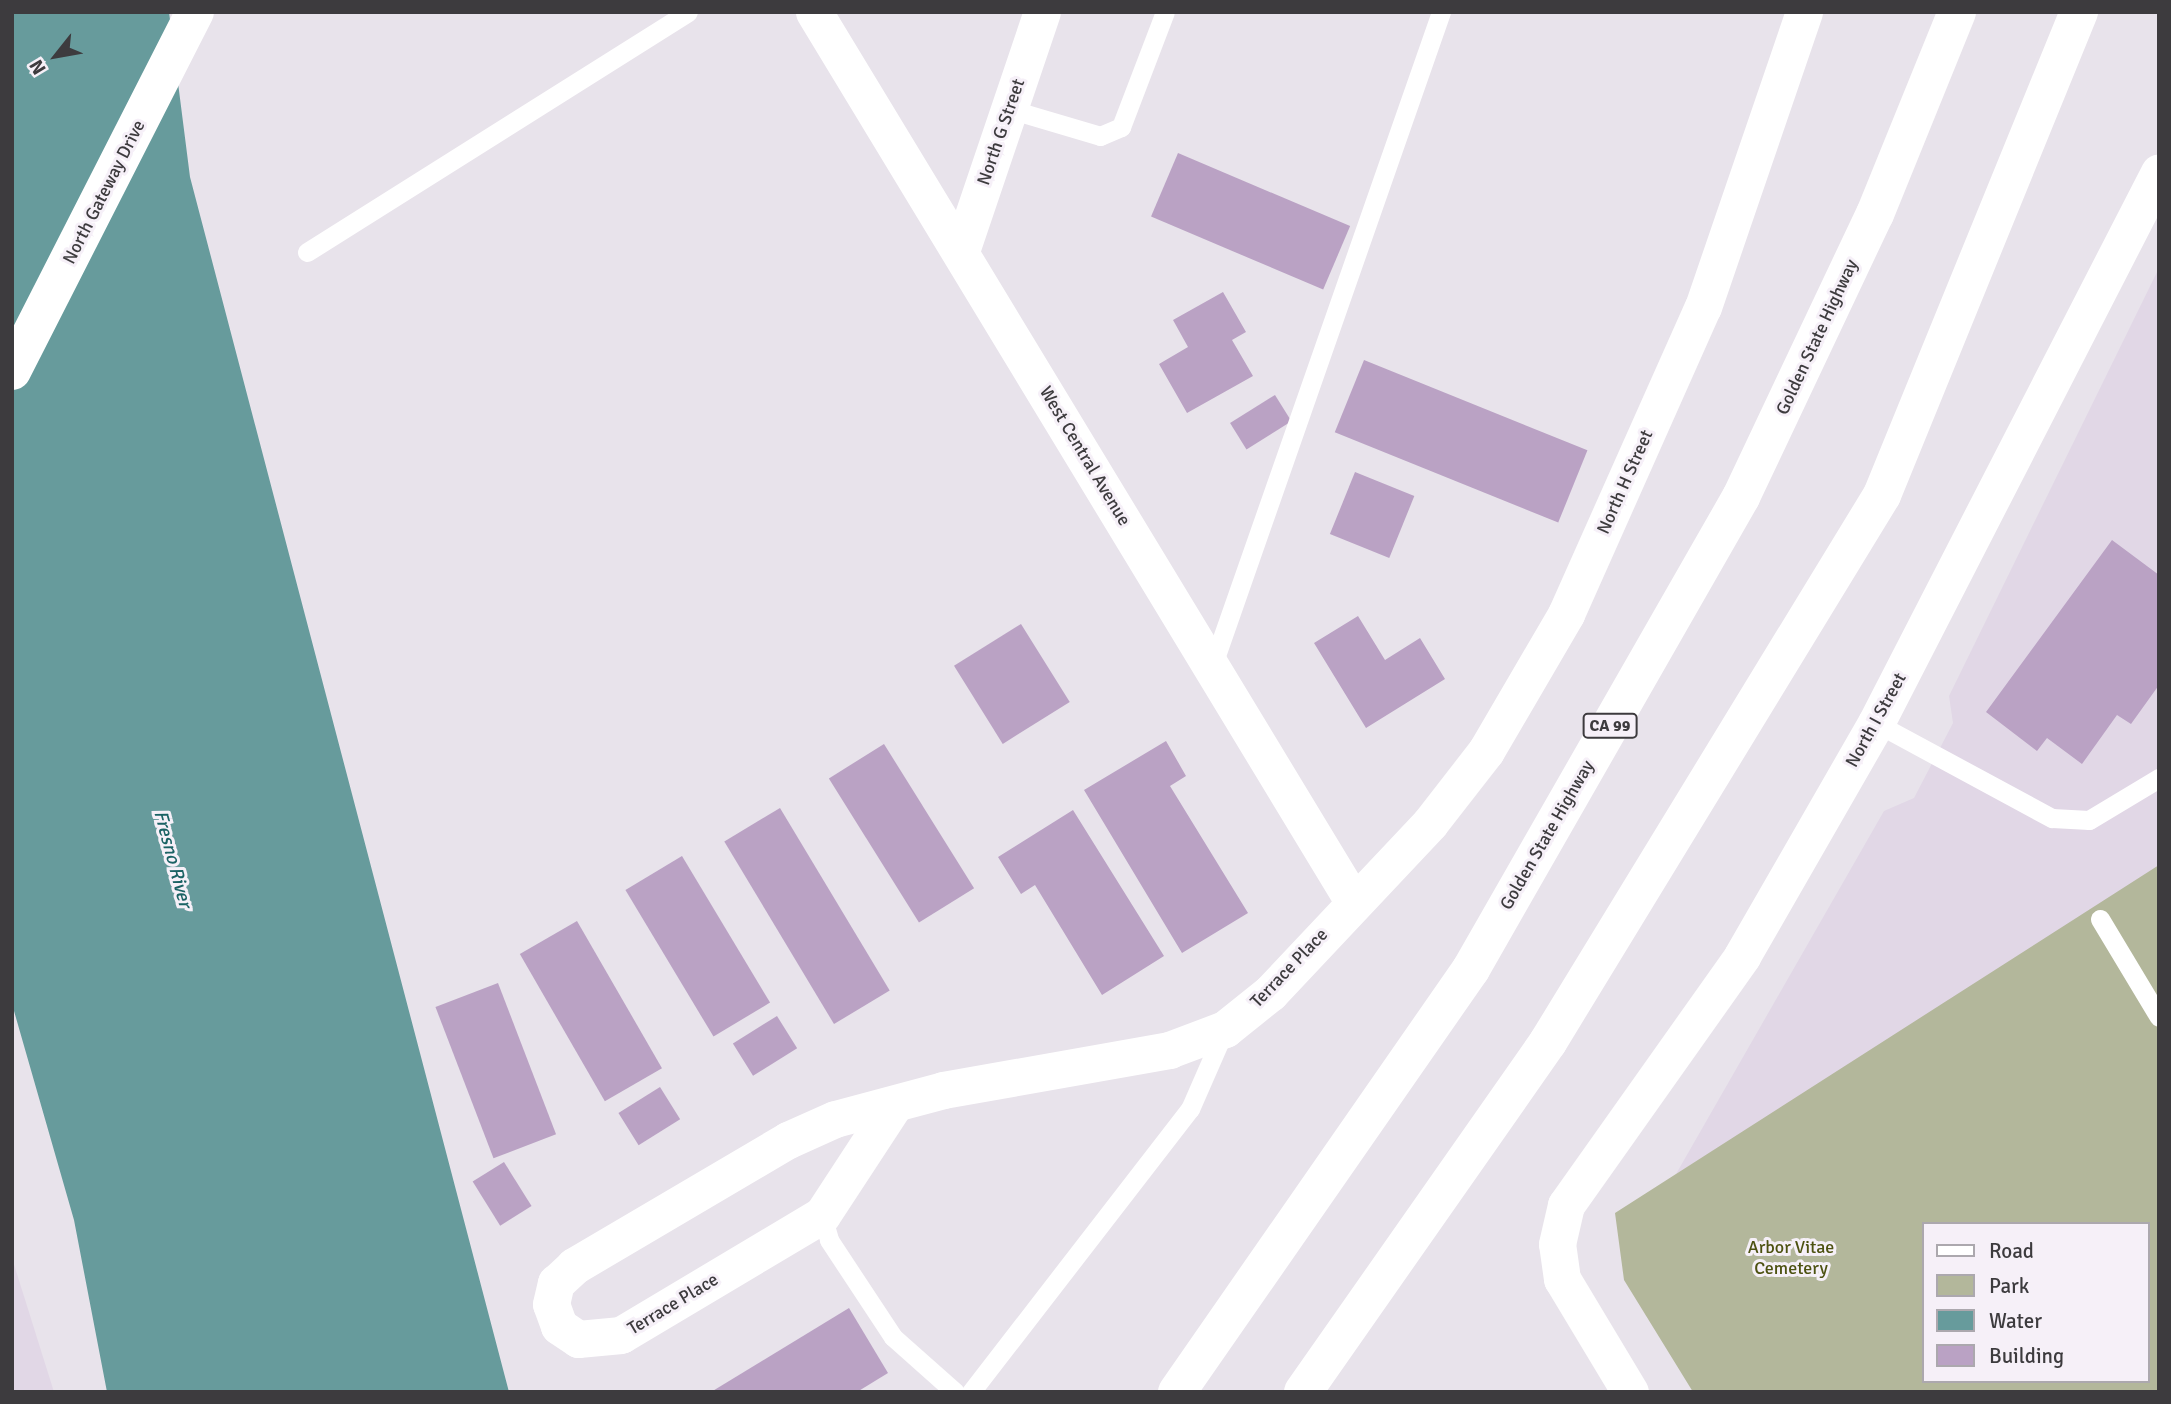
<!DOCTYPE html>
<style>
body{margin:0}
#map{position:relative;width:2171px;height:1404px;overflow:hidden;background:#e8e3eb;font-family:Signika,sans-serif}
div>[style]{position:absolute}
.built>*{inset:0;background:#e1d7e6}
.green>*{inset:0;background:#b3b79b}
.water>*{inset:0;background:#679b9c}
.building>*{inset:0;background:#baa2c4;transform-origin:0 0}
.service>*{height:19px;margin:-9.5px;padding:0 9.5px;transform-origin:9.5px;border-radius:9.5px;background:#fff}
.minor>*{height:37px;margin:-18.5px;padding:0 18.5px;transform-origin:18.5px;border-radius:18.5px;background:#fff}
.secondary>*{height:38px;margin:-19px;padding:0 19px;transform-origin:19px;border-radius:19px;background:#fff}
.motorway>*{height:38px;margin:-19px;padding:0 19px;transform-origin:19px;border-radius:19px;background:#fff}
span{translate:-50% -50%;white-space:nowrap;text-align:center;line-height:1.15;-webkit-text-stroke:6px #f6f0f8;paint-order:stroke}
.shield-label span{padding:2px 5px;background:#f6f0f8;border:2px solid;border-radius:5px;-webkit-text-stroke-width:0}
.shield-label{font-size:16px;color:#3d3b3e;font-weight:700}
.street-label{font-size:18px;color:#3d3b3e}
.park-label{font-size:18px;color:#4d5211}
.water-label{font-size:19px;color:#1b6264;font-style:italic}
.frame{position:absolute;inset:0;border:14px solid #3d3b3e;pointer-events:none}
.legend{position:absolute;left:1922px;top:1222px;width:228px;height:161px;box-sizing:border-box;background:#f6f0f8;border:2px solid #aca8ae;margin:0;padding:9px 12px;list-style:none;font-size:21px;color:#3d3b3e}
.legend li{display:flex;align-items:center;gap:14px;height:35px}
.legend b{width:35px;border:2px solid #aca8ae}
.north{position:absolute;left:21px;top:21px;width:70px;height:70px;-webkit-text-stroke:5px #f6f0f8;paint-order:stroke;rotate:239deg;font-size:19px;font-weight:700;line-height:28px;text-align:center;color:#3d3b3e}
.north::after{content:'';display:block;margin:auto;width:24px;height:32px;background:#3d3b3e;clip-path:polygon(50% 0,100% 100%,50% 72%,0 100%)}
</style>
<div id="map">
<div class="built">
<i style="clip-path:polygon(2159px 268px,2159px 873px,1676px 1174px,1884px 811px,1914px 798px,1953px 723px,1949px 696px)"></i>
<i style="clip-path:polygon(12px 1258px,54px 1392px,12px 1392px)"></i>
</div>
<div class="green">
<i style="clip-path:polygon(evenodd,2159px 865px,2159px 1392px,1693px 1392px,1624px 1280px,1615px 1213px,2159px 865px,1924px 1224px,2148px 1224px,2148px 1381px,1924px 1381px,1924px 1224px)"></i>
</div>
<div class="water">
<i style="clip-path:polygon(12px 12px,169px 12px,190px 177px,509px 1392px,107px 1392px,74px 1220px,12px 1004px)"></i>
</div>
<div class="building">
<i style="left:1178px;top:153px;width:187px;height:69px;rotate:23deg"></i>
<i style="clip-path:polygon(1223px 292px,1246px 332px,1232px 340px,1253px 376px,1187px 413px,1159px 364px,1188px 347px,1173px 320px)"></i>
<i style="left:1364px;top:360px;width:241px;height:78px;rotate:22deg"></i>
<i style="left:1275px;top:395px;width:31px;height:53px;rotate:58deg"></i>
<i style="left:1355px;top:472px;width:64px;height:67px;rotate:22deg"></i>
<i style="clip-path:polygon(2112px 540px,2159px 575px,2159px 685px,2131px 724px,2117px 715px,2082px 764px,2047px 738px,2037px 751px,1986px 712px)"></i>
<i style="clip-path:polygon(1358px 616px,1385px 660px,1420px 638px,1445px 679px,1366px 728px,1314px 643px)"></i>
<i style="left:1021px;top:624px;width:92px;height:79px;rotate:58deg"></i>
<i style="clip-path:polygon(1166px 741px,1186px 776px,1170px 786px,1248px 913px,1182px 953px,1084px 790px)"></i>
<i style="left:884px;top:744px;width:170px;height:65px;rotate:58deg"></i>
<i style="left:780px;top:808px;width:213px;height:65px;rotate:59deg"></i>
<i style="clip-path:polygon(1073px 810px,1164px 956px,1102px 995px,1035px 885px,1021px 894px,998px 857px)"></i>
<i style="left:682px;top:856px;width:171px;height:66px;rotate:59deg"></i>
<i style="left:577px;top:921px;width:170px;height:66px;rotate:60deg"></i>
<i style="left:498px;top:983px;width:162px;height:67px;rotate:69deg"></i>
<i style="left:777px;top:1016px;width:38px;height:52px;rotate:58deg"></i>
<i style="left:660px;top:1087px;width:38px;height:49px;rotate:58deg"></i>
<i style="left:504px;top:1162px;width:52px;height:37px;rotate:58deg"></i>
<i style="clip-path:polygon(849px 1308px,888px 1373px,857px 1392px,711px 1392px)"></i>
</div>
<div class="service">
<i style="left:1009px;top:109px;width:95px;rotate:16.5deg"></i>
<i style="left:1100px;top:136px;width:23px;rotate:-23deg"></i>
<i style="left:1121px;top:127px;width:123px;rotate:-69.1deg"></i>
<i style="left:307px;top:252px;width:450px;rotate:-32.2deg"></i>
<i style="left:1212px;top:667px;width:694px;rotate:-70.73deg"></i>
<i style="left:1876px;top:723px;width:200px;rotate:28.4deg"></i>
<i style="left:2052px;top:818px;width:37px;rotate:3deg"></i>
<i style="left:2089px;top:820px;width:82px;rotate:-31deg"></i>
<i style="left:2100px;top:919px;width:114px;rotate:59deg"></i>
<i style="left:822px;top:1215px;width:26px;rotate:74deg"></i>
<i style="left:829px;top:1240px;width:116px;rotate:56.6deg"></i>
<i style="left:893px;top:1337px;width:83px;rotate:41.6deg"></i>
<i style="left:971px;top:1392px;width:358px;rotate:-52.3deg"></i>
<i style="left:1190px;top:1109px;width:85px;rotate:-66.4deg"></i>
</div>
<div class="minor">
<i style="left:814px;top:12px;width:1040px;rotate:58.77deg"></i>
<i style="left:961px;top:251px;width:252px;rotate:-71.3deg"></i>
<i style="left:894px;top:1105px;width:131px;rotate:123.2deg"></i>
<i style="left:822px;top:1215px;width:234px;rotate:149.2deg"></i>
<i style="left:621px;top:1335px;width:43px;rotate:174.7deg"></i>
<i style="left:578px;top:1339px;width:23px;rotate:-146deg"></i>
<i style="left:559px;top:1326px;width:23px;rotate:-110deg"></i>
<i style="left:551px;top:1304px;width:22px;rotate:-77deg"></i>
<i style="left:556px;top:1283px;width:25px;rotate:-43deg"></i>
<i style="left:574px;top:1266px;width:248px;rotate:-30.5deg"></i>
<i style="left:788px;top:1140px;width:51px;rotate:-24.1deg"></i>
<i style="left:835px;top:1119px;width:112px;rotate:-15deg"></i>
<i style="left:943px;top:1090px;width:230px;rotate:-10deg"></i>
<i style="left:1169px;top:1050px;width:60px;rotate:-20.6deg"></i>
<i style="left:1225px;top:1029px;width:58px;rotate:-38.7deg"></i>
<i style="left:1270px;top:993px;width:233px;rotate:-46.7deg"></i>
<i style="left:1430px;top:823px;width:91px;rotate:-52.1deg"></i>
<i style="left:1486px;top:751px;width:159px;rotate:-59.7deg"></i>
<i style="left:1566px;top:614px;width:336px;rotate:-66deg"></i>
<i style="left:1703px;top:307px;width:312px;rotate:-71.1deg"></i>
<i style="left:1630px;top:1392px;width:132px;rotate:-121deg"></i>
<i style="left:1562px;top:1279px;width:35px;rotate:-98deg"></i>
<i style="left:1557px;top:1244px;width:40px;rotate:-77deg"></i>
<i style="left:1566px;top:1205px;width:305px;rotate:-54.7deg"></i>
<i style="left:1742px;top:956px;width:269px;rotate:-60.1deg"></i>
<i style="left:1876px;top:723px;width:619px;rotate:-62.81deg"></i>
</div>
<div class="secondary">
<i style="left:12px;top:371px;width:403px;rotate:-63deg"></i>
</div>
<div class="motorway">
<i style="left:1177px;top:1392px;width:515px;rotate:-55.2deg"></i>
<i style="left:1471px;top:969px;width:544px;rotate:-60.23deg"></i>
<i style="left:1741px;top:497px;width:313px;rotate:-64.7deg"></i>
<i style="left:1875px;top:214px;width:218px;rotate:-67.9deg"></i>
<i style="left:1303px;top:1392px;width:427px;rotate:-55deg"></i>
<i style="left:1548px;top:1042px;width:641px;rotate:-58.59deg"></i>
<i style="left:1882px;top:495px;width:522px;rotate:-67.81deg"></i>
</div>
<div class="shield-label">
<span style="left:1610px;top:726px">CA 99</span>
</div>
<div class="street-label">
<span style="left:1001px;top:132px;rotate:-71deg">North G Street</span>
<span style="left:104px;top:192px;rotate:-63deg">North Gateway Drive</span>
<span style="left:1817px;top:337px;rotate:-65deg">Golden State Highway</span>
<span style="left:1085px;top:456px;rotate:59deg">West Central Avenue</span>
<span style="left:1625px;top:482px;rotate:-66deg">North H Street</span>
<span style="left:1876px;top:720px;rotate:-61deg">North I Street</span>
<span style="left:1547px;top:835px;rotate:-60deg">Golden State Highway</span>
<span style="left:1289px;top:968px;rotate:-46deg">Terrace Place</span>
<span style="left:673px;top:1304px;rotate:-31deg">Terrace Place</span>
</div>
<div class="park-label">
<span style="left:1791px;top:1258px">Arbor Vitae<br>Cemetery</span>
</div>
<div class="water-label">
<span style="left:172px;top:859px;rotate:75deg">Fresno River</span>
</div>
<div class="frame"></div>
<ul class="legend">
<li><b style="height:9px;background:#fff"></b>Road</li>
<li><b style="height:19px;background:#b3b79b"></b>Park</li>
<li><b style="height:19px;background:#679b9c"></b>Water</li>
<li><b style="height:19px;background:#baa2c4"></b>Building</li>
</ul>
<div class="north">N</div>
</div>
